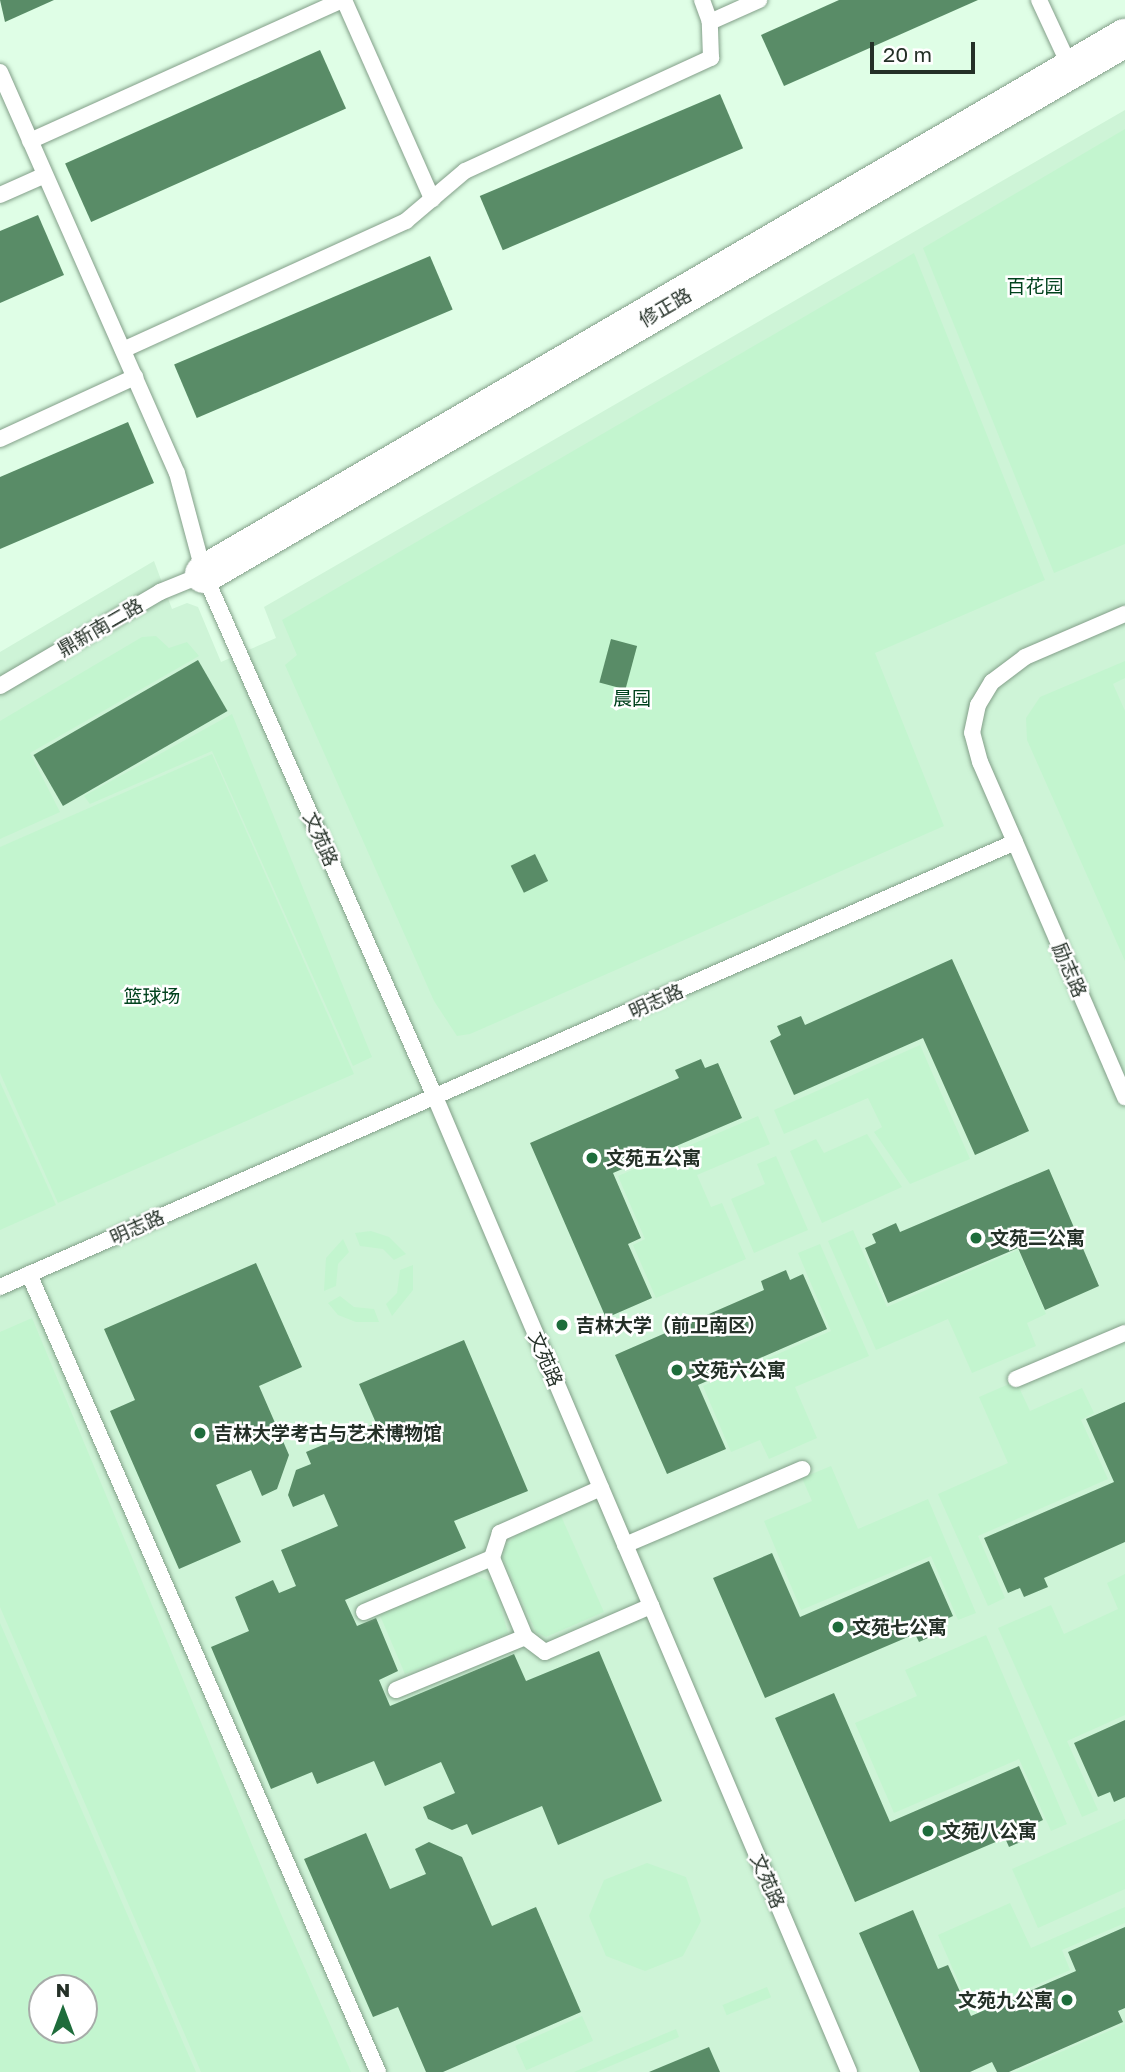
<!DOCTYPE html>
<meta charset="utf-8">
<style>
body{margin:0}
#map{position:relative;width:1125px;height:2072px;overflow:hidden;background:#dffee6;font-family:"Golos Text","Noto Sans SC",sans-serif}
div>[style]{position:absolute}
.built>*{inset:0;background:#cef4d7}
.green>*{inset:0;background:#c3f5cf;transform-origin:0 0}
.building>*{inset:0;background:#598c67;transform-origin:0 0}
.roads{filter:drop-shadow(0 0 2px #839f89) drop-shadow(0 0 2px #839f89)}
.lane>*{height:16px;margin:-8px;padding:0 8px;transform-origin:8px;border-radius:8px;background:#fff}
.secondary>*{height:38px;margin:-19px;padding:0 19px;transform-origin:19px;border-radius:19px;background:#fff}
.dots>*{width:19px;height:19px;translate:-50% -50%;box-sizing:border-box;border:4px solid #fff;border-radius:50%}
span{translate:-50% -50%;white-space:nowrap;text-align:center;line-height:1.15;-webkit-text-stroke:5px #fff;paint-order:stroke}
.park-label{font-size:19px;color:#00421d}
.street-label{font-size:19px;color:#243027}
.poi-label{font-size:19px;color:#243027;font-weight:700}
.left{translate:0 -50%;text-align:left}
.right{translate:-100% -50%;text-align:right}
.north{position:absolute;left:28px;top:1974px;width:70px;height:70px;box-sizing:border-box;background:#fff;border:2px solid #a7aca9;border-radius:50%;rotate:0deg;font-size:19px;font-weight:700;line-height:28px;text-align:center;color:#243027}
.north::after{content:'';display:block;margin:auto;width:24px;height:32px;background:#1e6c3b;clip-path:polygon(50% 0,100% 100%,50% 72%,0 100%)}
.scale{position:absolute;left:870px;top:42px;width:105px;height:32px;box-sizing:border-box;border:4px solid #243027;border-top:0;padding-left:9px;font-size:21px;line-height:24px;white-space:nowrap;color:#243027;-webkit-text-stroke:5px #fff;paint-order:stroke}
</style>
<div id="map">
<div class="built">
<i style="clip-path:polygon(evenodd,1125px 110px,1125px 2072px,0 2072px,0 652px,154px 561px,172px 609px,187px 603px,198px 607px,221px 662px,276px 638px,264px 607px,1125px 110px,42px 1988px,84px 1988px,84px 2030px,42px 2030px,42px 1988px)"></i>
</div>
<div class="green">
<i style="clip-path:polygon(1125px 129px,1125px 544px,1054px 573px,923px 248px)"></i>
<i style="clip-path:polygon(914px 253px,1045px 580px,875px 653px,944px 826px,470px 1034px,457px 1036px,434px 1001px,285px 665px,297px 655px,282px 620px)"></i>
<i style="clip-path:polygon(156px 636px,169px 648px,187px 642px,199px 656px,30px 753px,60px 812px,0 839px,0 721px,142px 637px)"></i>
<i style="clip-path:polygon(1125px 661px,1125px 678px,1113px 684px,1125px 711px,1125px 961px,1027px 740px,1026px 718px,1040px 697px)"></i>
<i style="clip-path:polygon(232px 714px,372px 1057px,353px 1066px,212px 751px,90px 804px,84px 796px)"></i>
<i style="clip-path:polygon(212px 754px,354px 1074px,58px 1203px,0 1073px,0 847px)"></i>
<i style="clip-path:polygon(920px 1045px,970px 1159px,910px 1184px,874px 1132px,882px 1127px,868px 1098px,784px 1134px,774px 1110px)"></i>
<i style="clip-path:polygon(0 1082px,56px 1205px,0 1230px)"></i>
<i style="clip-path:polygon(758px 1116px,770px 1144px,697px 1175px,711px 1207px,722px 1203px,746px 1259px,656px 1298px,633px 1245px,645px 1239px,618px 1176px)"></i>
<i style="clip-path:polygon(867px 1134px,902px 1187px,822px 1223px,790px 1151px,816px 1139px,824px 1153px)"></i>
<i style="clip-path:polygon(776px 1156px,808px 1230px,754px 1253px,731px 1199px,765px 1184px,757px 1164px)"></i>
<i style="clip-path:polygon(853px 1230px,887px 1307px,1018px 1250px,1046px 1314px,1027px 1323px,1036px 1346px,972px 1373px,948px 1319px,876px 1350px,828px 1241px)"></i>
<i style="clip-path:polygon(371px 1231px,389px 1237px,406px 1254px,394px 1260px,383px 1249px,360px 1246px,355px 1233px)"></i>
<i style="clip-path:polygon(343px 1239px,349px 1252px,338px 1264px,336px 1286px,324px 1291px,326px 1258px)"></i>
<i style="clip-path:polygon(820px 1244px,869px 1356px,795px 1387px,817px 1438px,769px 1459px,760px 1440px,731px 1452px,703px 1386px,831px 1331px,798px 1253px)"></i>
<i style="clip-path:polygon(413px 1265px,413px 1290px,392px 1316px,386px 1304px,397px 1293px,400px 1270px)"></i>
<i style="clip-path:polygon(340px 1296px,354px 1307px,374px 1309px,379px 1322px,356px 1322px,338px 1315px,328px 1303px)"></i>
<i style="clip-path:polygon(32px 1318px,281px 1914px,351px 2072px,201px 2072px,0 1607px,0 1332px)"></i>
<i style="clip-path:polygon(1016px 1381px,1030px 1411px,1082px 1388px,1094px 1413px,1081px 1420px,1108px 1479px,978px 1536px,1005px 1598px,988px 1606px,938px 1494px,1008px 1463px,979px 1397px)"></i>
<i style="clip-path:polygon(831px 1466px,858px 1529px,928px 1499px,976px 1613px,958px 1620px,931px 1556px,801px 1610px,764px 1521px,812px 1501px,802px 1478px)"></i>
<i style="clip-path:polygon(561px 1516px,604px 1612px,546px 1637px,536px 1632px,503px 1558px,506px 1545px,518px 1534px)"></i>
<i style="clip-path:polygon(1125px 1574px,1125px 1715px,1067px 1741px,1098px 1810px,1082px 1817px,998px 1628px,1051px 1605px,1064px 1634px,1118px 1609px,1107px 1583px)"></i>
<i style="clip-path:polygon(474px 1575px,494px 1583px,508px 1633px,405px 1674px,379px 1613px)"></i>
<i style="clip-path:polygon(evenodd,0 1623px,196px 2072px,0 2072px,0 1623px,42px 1988px,84px 1988px,84px 2030px,42px 2030px,42px 1988px)"></i>
<i style="clip-path:polygon(986px 1635px,1067px 1824px,1051px 1831px,1019px 1759px,894px 1813px,855px 1723px,917px 1696px,905px 1670px)"></i>
<i style="clip-path:polygon(1125px 1819px,1125px 1889px,1038px 1928px,1012px 1869px)"></i>
<i style="clip-path:polygon(647px 1863px,686px 1877px,701px 1921px,683px 1956px,645px 1971px,606px 1956px,589px 1916px,604px 1880px)"></i>
<i style="clip-path:polygon(1010px 1903px,1031px 1948px,1125px 1907px,1125px 1923px,1062px 1950px,1070px 1970px,972px 2013px,938px 1935px)"></i>
<i style="left:767px;top:1987px;width:11px;height:48px;rotate:68deg"></i>
<i style="left:582px;top:2016px;width:27px;height:73px;rotate:66deg"></i>
<i style="clip-path:polygon(1125px 2024px,1125px 2072px,1015px 2072px)"></i>
<i style="clip-path:polygon(676px 2029px,679px 2037px,596px 2072px,574px 2072px)"></i>
</div>
<div class="building">
<i style="clip-path:polygon(0 0,54px 0,5px 22px)"></i>
<i style="clip-path:polygon(839px 0,978px 0,784px 86px,761px 35px)"></i>
<i style="left:320px;top:50px;width:64px;height:279px;rotate:66deg"></i>
<i style="left:720px;top:94px;width:59px;height:261px;rotate:67deg"></i>
<i style="clip-path:polygon(38px 215px,64px 275px,0 303px,0 231px)"></i>
<i style="left:430px;top:256px;width:58px;height:278px;rotate:67deg"></i>
<i style="clip-path:polygon(128px 422px,154px 483px,0 549px,0 477px)"></i>
<i style="left:611px;top:639px;width:27px;height:45px;rotate:15deg"></i>
<i style="left:198px;top:660px;width:59px;height:190px;rotate:60deg"></i>
<i style="left:535px;top:854px;width:30px;height:27px;rotate:64deg"></i>
<i style="clip-path:polygon(952px 959px,1029px 1131px,975px 1155px,923px 1038px,794px 1095px,770px 1041px,781px 1035px,777px 1026px,801px 1016px,805px 1025px)"></i>
<i style="clip-path:polygon(701px 1059px,705px 1068px,718px 1063px,742px 1118px,613px 1173px,641px 1238px,628px 1244px,652px 1298px,606px 1318px,530px 1143px,679px 1078px,675px 1070px)"></i>
<i style="clip-path:polygon(1049px 1169px,1099px 1286px,1045px 1310px,1018px 1248px,888px 1303px,865px 1248px,876px 1243px,872px 1234px,896px 1223px,900px 1232px)"></i>
<i style="clip-path:polygon(256px 1263px,302px 1367px,259px 1386px,289px 1455px,277px 1489px,262px 1496px,251px 1470px,216px 1485px,241px 1542px,179px 1569px,110px 1411px,135px 1400px,104px 1329px)"></i>
<i style="clip-path:polygon(786px 1270px,790px 1280px,803px 1274px,827px 1329px,698px 1385px,726px 1449px,667px 1474px,615px 1355px,764px 1290px,761px 1281px)"></i>
<i style="clip-path:polygon(464px 1340px,528px 1491px,454px 1521px,466px 1548px,345px 1600px,357px 1626px,376px 1618px,398px 1671px,379px 1680px,390px 1706px,514px 1654px,526px 1681px,599px 1651px,662px 1801px,558px 1845px,542px 1806px,472px 1835px,467px 1824px,452px 1830px,428px 1819px,423px 1807px,455px 1793px,441px 1762px,385px 1786px,374px 1761px,317px 1784px,312px 1772px,271px 1789px,211px 1647px,249px 1631px,235px 1597px,273px 1580px,279px 1593px,296px 1586px,281px 1550px,338px 1526px,324px 1494px,293px 1507px,288px 1495px,296px 1470px,311px 1464px,306px 1452px,376px 1423px,359px 1384px)"></i>
<i style="clip-path:polygon(1125px 1402px,1125px 1542px,1044px 1578px,1048px 1587px,1024px 1597px,1020px 1588px,1008px 1593px,984px 1538px,1114px 1482px,1086px 1419px)"></i>
<i style="clip-path:polygon(772px 1553px,800px 1617px,929px 1561px,953px 1616px,940px 1622px,944px 1631px,919px 1642px,915px 1634px,765px 1698px,713px 1578px)"></i>
<i style="clip-path:polygon(834px 1693px,890px 1822px,1019px 1766px,1043px 1820px,1030px 1826px,1034px 1836px,1009px 1847px,1005px 1838px,855px 1902px,775px 1718px)"></i>
<i style="clip-path:polygon(1125px 1720px,1125px 1797px,1114px 1802px,1110px 1792px,1098px 1797px,1074px 1743px)"></i>
<i style="clip-path:polygon(366px 1833px,390px 1889px,426px 1874px,415px 1849px,429px 1842px,462px 1857px,492px 1926px,536px 1907px,581px 2012px,443px 2072px,426px 2072px,398px 2007px,373px 2017px,304px 1859px)"></i>
<i style="clip-path:polygon(913px 1910px,938px 1969px,948px 1965px,971px 2016px,1076px 1971px,1068px 1952px,1125px 1927px,1125px 2008px,1118px 2011px,1123px 2022px,1009px 2072px,997px 2072px,992px 2062px,970px 2072px,920px 2072px,859px 1933px)"></i>
<i style="clip-path:polygon(709px 2047px,720px 2072px,649px 2072px)"></i>
</div>
<div class="roads">
<div class="lane">
<i style="left:344px;top:0;width:218px;rotate:66.1deg"></i>
<i style="left:702px;top:0;width:23px;rotate:70deg"></i>
<i style="left:1039px;top:0;width:76px;rotate:65.1deg"></i>
<i style="left:0;top:72px;width:438px;rotate:66.2deg"></i>
<i style="left:177px;top:473px;width:105px;rotate:75deg"></i>
<i style="left:204px;top:574px;width:572px;rotate:66.17deg"></i>
<i style="left:435px;top:1097px;width:1059px;rotate:66.99deg"></i>
<i style="left:30px;top:141px;width:342px;rotate:-24.3deg"></i>
<i style="left:0;top:195px;width:49px;rotate:-24deg"></i>
<i style="left:123px;top:350px;width:311px;rotate:-24.5deg"></i>
<i style="left:406px;top:221px;width:77px;rotate:-40.3deg"></i>
<i style="left:465px;top:171px;width:271px;rotate:-24.7deg"></i>
<i style="left:711px;top:58px;width:36px;rotate:-92deg"></i>
<i style="left:710px;top:22px;width:54px;rotate:-24.2deg"></i>
<i style="left:0;top:439px;width:149px;rotate:-24.7deg"></i>
<i style="left:0;top:686px;width:186px;rotate:-30.4deg"></i>
<i style="left:160px;top:592px;width:48px;rotate:-22.2deg"></i>
<i style="left:1015px;top:842px;width:278px;rotate:66.7deg"></i>
<i style="left:29px;top:1274px;width:871px;rotate:66.38deg"></i>
<i style="left:0;top:1287px;width:1108px;rotate:-23.67deg"></i>
<i style="left:1015px;top:842px;width:87px;rotate:-113.6deg"></i>
<i style="left:980px;top:762px;width:30px;rotate:-105deg"></i>
<i style="left:972px;top:733px;width:29px;rotate:-78deg"></i>
<i style="left:978px;top:705px;width:27px;rotate:-59deg"></i>
<i style="left:992px;top:682px;width:41px;rotate:-37.1deg"></i>
<i style="left:1025px;top:657px;width:109px;rotate:-23.3deg"></i>
<i style="left:1016px;top:1379px;width:118px;rotate:-22.9deg"></i>
<i style="left:601px;top:1488px;width:111px;rotate:156deg"></i>
<i style="left:500px;top:1533px;width:26px;rotate:108deg"></i>
<i style="left:492px;top:1558px;width:86px;rotate:67.3deg"></i>
<i style="left:525px;top:1637px;width:25px;rotate:37deg"></i>
<i style="left:545px;top:1652px;width:116px;rotate:-23.5deg"></i>
<i style="left:625px;top:1545px;width:193px;rotate:-23.2deg"></i>
<i style="left:364px;top:1612px;width:139px;rotate:-22.9deg"></i>
<i style="left:396px;top:1690px;width:139px;rotate:-22.3deg"></i>
</div>
<div class="secondary">
<i style="left:204px;top:574px;width:1066px;rotate:-30.2deg"></i>
</div>
</div>
<div class="dots">
<i style="left:592px;top:1158px;background:#1e6c3b"></i>
<i style="left:976px;top:1238px;background:#1e6c3b"></i>
<i style="left:562px;top:1325px;background:#1e6c3b"></i>
<i style="left:677px;top:1370px;background:#1e6c3b"></i>
<i style="left:200px;top:1433px;background:#1e6c3b"></i>
<i style="left:838px;top:1627px;background:#1e6c3b"></i>
<i style="left:928px;top:1831px;background:#1e6c3b"></i>
<i style="left:1067px;top:2000px;background:#1e6c3b"></i>
</div>
<div class="park-label">
<span style="left:1035px;top:286px">百花园</span>
<span style="left:632px;top:698px">晨园</span>
<span style="left:152px;top:996px">篮球场</span>
</div>
<div class="street-label">
<span style="left:665px;top:307px;rotate:-30deg">修正路</span>
<span style="left:100px;top:627px;rotate:-30deg">鼎新南二路</span>
<span style="left:321px;top:839px;rotate:66deg">文苑路</span>
<span style="left:1070px;top:970px;rotate:67deg">励志路</span>
<span style="left:656px;top:1001px;rotate:-24deg">明志路</span>
<span style="left:137px;top:1227px;rotate:-24deg">明志路</span>
<span style="left:546px;top:1359px;rotate:67deg">文苑路</span>
<span style="left:768px;top:1881px;rotate:67deg">文苑路</span>
</div>
<div class="poi-label">
<span class="left" style="left:606px;top:1158px">文苑五公寓</span>
<span class="left" style="left:990px;top:1238px">文苑二公寓</span>
<span class="left" style="left:576px;top:1325px">吉林大学（前卫南区）</span>
<span class="left" style="left:691px;top:1370px">文苑六公寓</span>
<span class="left" style="left:214px;top:1433px">吉林大学考古与艺术博物馆</span>
<span class="left" style="left:852px;top:1627px">文苑七公寓</span>
<span class="left" style="left:942px;top:1831px">文苑八公寓</span>
<span class="right" style="left:1053px;top:2000px">文苑九公寓</span>
</div>
<div class="north">N</div>
<div class="scale">20 m</div>
</div>
